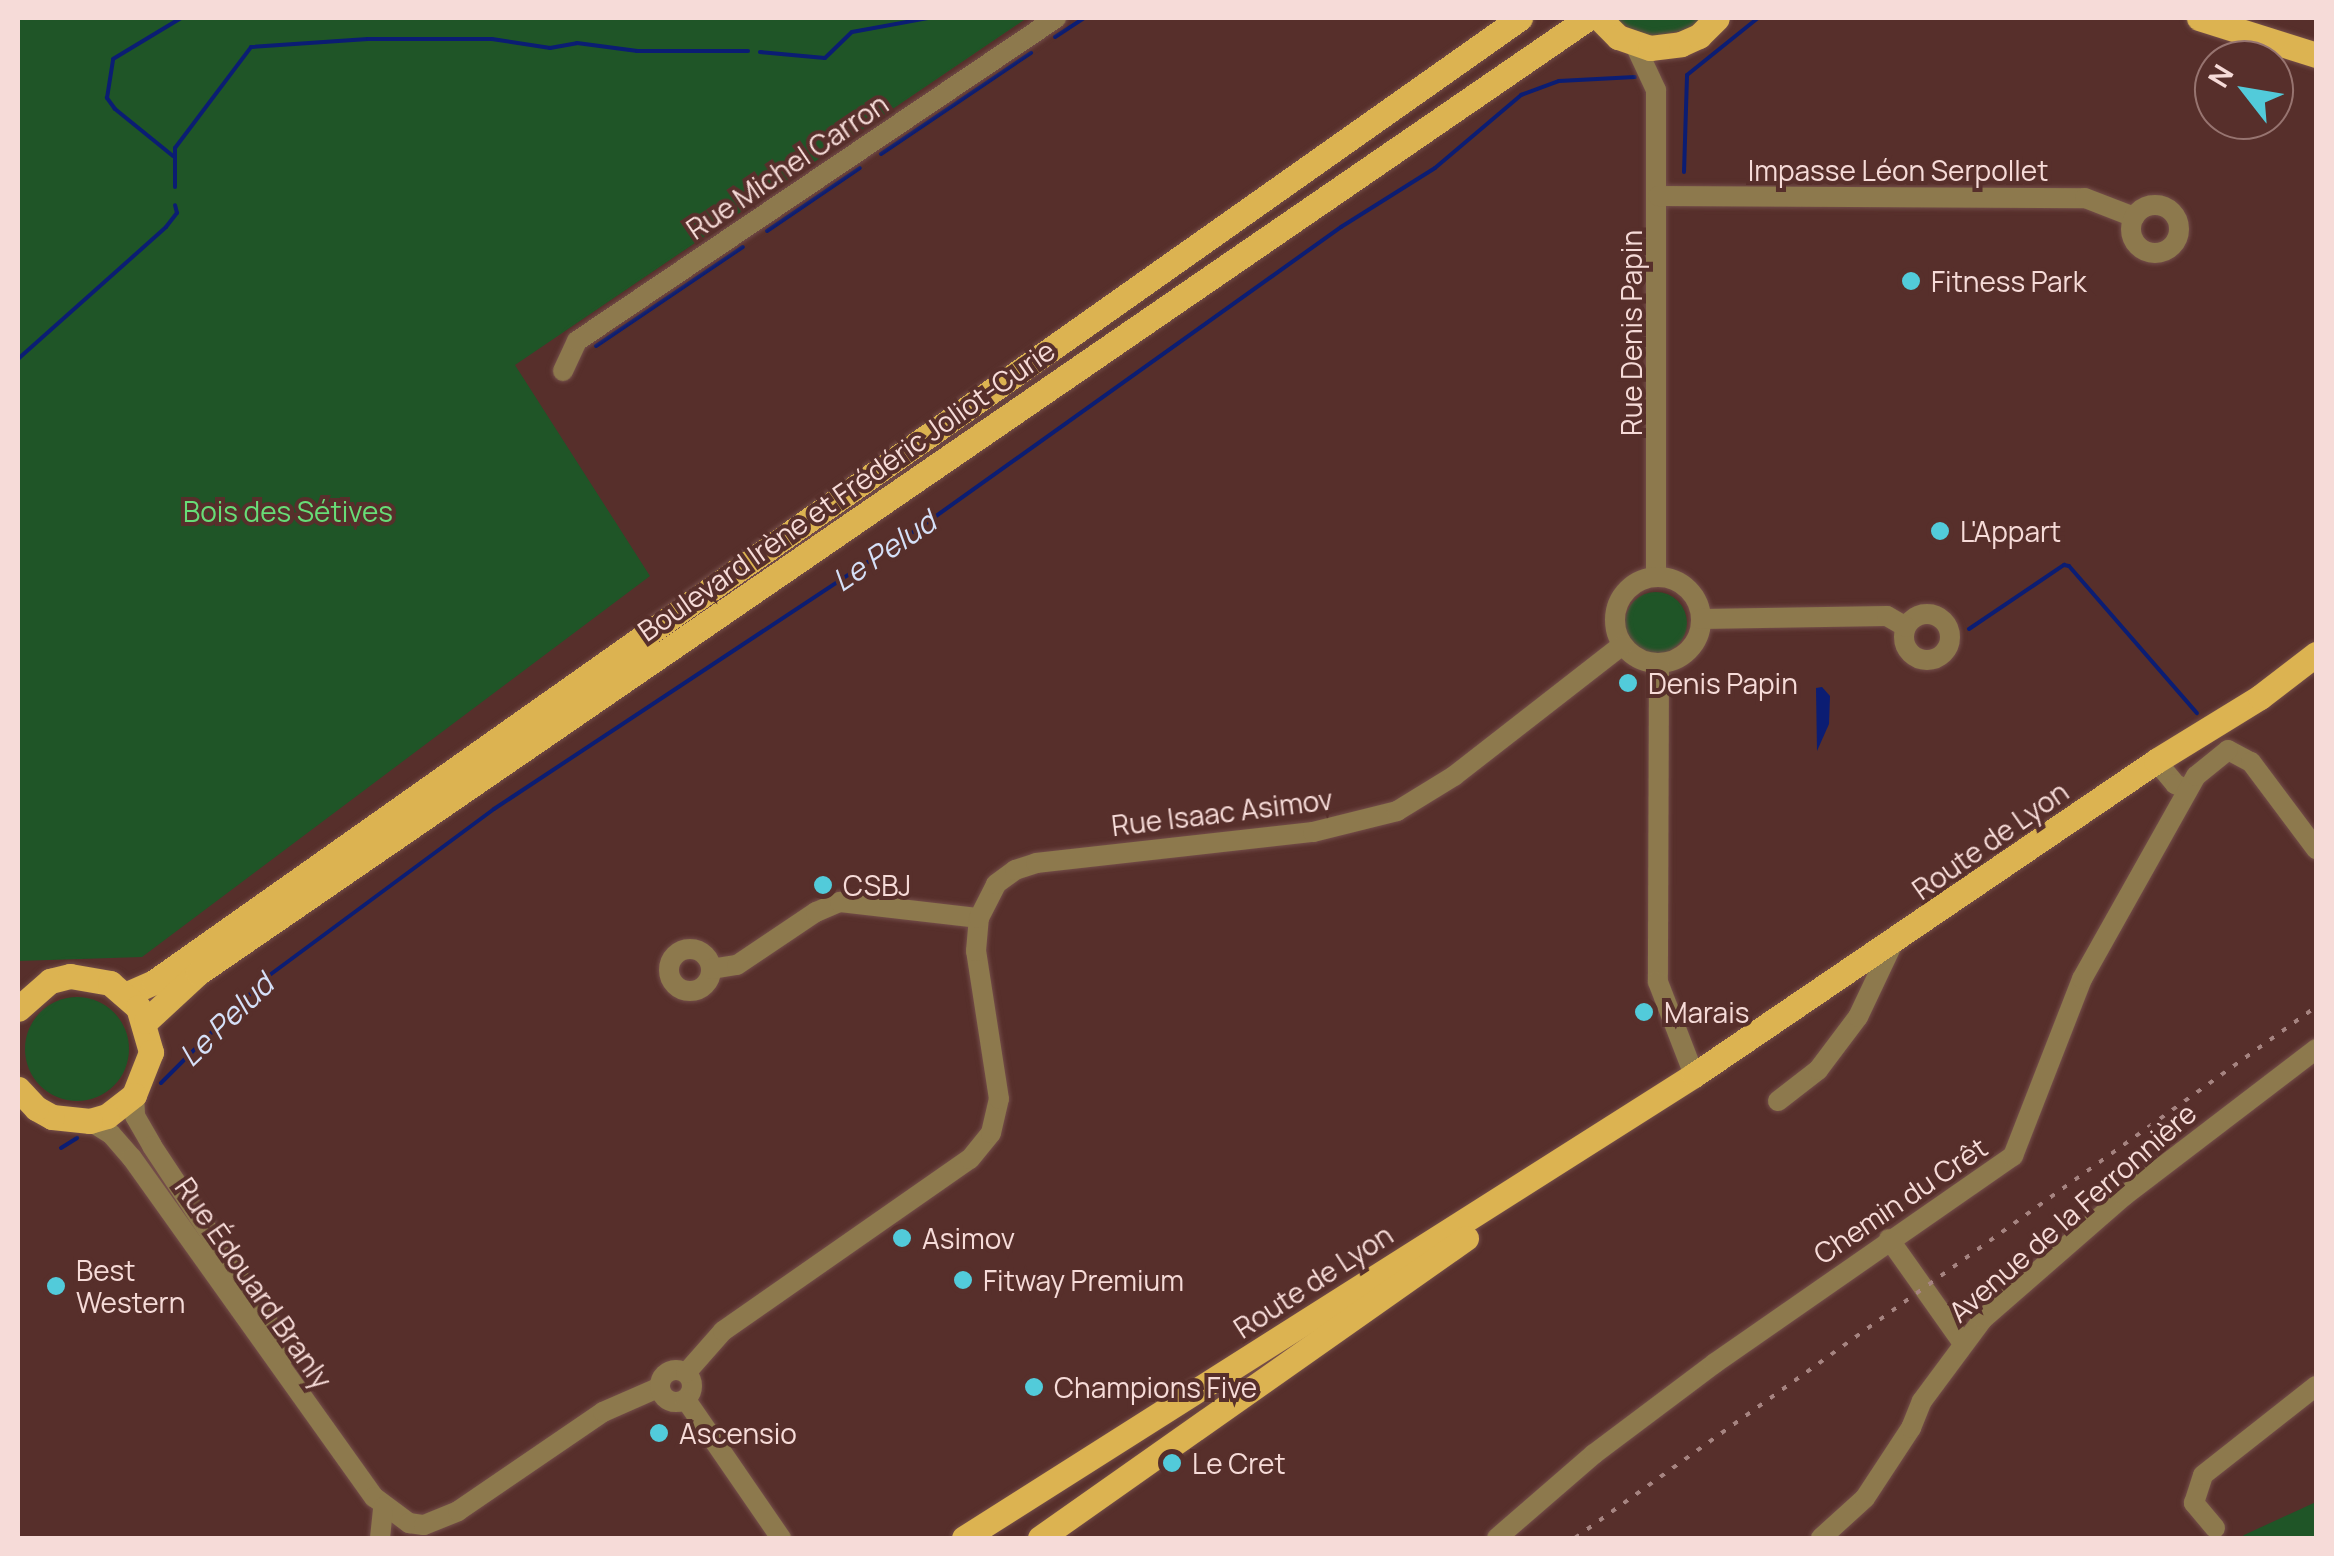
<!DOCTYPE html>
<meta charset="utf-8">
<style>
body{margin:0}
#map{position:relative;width:2334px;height:1556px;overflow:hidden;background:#572f2b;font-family:Manrope,sans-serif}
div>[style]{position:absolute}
.green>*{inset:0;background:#1f5527}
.round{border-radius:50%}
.water>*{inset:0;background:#0b1d73}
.stream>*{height:4px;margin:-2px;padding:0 2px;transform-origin:2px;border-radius:2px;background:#0b1d73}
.roads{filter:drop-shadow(0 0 2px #744e4a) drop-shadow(0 0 2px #744e4a)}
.minor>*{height:20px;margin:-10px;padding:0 10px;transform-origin:10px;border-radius:10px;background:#8d794d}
.minor>.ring{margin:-10px;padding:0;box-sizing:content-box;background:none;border:20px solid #8d794d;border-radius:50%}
.major>*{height:25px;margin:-12.5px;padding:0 12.5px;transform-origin:12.5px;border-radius:12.5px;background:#dcb351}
.rail>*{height:4px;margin-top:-2px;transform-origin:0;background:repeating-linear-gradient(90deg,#a68481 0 5px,transparent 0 15px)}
.dots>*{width:28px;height:28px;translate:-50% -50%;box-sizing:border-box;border:5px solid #572f2b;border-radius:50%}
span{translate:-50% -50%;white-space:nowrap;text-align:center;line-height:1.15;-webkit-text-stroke:8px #572f2b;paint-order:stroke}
.street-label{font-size:28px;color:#f6dbd8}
.poi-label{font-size:28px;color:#f6dbd8}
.left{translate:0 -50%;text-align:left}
.park-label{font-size:28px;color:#67dd77}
.water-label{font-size:30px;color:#d5e0f8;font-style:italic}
.frame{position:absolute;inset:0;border:20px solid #f6dbd8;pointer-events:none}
.north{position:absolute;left:2194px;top:40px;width:100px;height:100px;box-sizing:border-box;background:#572f2b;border:2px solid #977470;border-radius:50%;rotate:301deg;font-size:28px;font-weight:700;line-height:40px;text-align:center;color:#f6dbd8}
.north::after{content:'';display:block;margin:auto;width:35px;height:45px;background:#52cbda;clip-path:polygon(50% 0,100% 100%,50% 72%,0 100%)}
</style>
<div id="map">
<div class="green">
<i style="clip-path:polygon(18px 18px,1027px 18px,515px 365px,650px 576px,142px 957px,18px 961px)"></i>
<i style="clip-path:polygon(1611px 18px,1703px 18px,1688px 30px,1646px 37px)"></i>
<i class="round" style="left:1625px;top:592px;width:62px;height:62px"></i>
<i class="round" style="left:25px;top:997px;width:104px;height:104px"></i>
<i style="clip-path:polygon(2316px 1502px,2316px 1538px,2241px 1538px,2244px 1535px)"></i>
</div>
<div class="water">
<i style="clip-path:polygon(1822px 687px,1830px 696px,1829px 724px,1817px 751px,1816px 688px)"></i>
</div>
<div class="stream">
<i style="left:1055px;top:37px;width:35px;rotate:-33deg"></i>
<i style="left:760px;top:52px;width:65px;rotate:5.3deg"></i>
<i style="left:825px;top:58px;width:37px;rotate:-44deg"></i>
<i style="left:852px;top:32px;width:77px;rotate:-10.4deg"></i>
<i style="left:881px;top:154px;width:181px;rotate:-34deg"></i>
<i style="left:173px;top:156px;width:75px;rotate:-141deg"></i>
<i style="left:115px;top:109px;width:14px;rotate:-126deg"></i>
<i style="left:107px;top:98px;width:39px;rotate:-81deg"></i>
<i style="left:113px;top:59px;width:79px;rotate:-31.1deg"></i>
<i style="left:1684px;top:172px;width:97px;rotate:-88.2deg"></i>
<i style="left:1687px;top:75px;width:91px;rotate:-38.8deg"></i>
<i style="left:175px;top:187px;width:39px;rotate:-90deg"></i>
<i style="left:175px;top:148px;width:126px;rotate:-53deg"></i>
<i style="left:251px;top:47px;width:117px;rotate:-3.9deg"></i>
<i style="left:368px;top:39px;width:124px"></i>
<i style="left:492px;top:39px;width:59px;rotate:8.8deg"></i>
<i style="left:550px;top:48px;width:27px;rotate:-10deg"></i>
<i style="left:577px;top:43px;width:61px;rotate:7.6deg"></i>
<i style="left:637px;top:51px;width:111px"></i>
<i style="left:767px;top:231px;width:112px;rotate:-34.1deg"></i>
<i style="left:596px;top:346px;width:177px;rotate:-34deg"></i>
<i style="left:18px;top:359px;width:198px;rotate:-41.7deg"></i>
<i style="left:166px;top:227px;width:18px;rotate:-52deg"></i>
<i style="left:177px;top:213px;width:8px;rotate:-104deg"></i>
<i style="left:1969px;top:629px;width:115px;rotate:-34deg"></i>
<i style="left:2064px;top:565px;width:5px;rotate:11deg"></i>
<i style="left:2069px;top:566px;width:195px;rotate:49deg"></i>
<i style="left:161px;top:1083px;width:150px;rotate:-45deg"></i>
<i style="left:267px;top:977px;width:282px;rotate:-36.5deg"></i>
<i style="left:494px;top:809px;width:513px;rotate:-33.47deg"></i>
<i style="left:922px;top:526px;width:515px;rotate:-35.51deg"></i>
<i style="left:1341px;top:227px;width:111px;rotate:-32.1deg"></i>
<i style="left:1435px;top:168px;width:113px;rotate:-40.3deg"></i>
<i style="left:1521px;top:95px;width:40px;rotate:-20.2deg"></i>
<i style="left:1559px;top:81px;width:76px;rotate:-3deg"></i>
<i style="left:61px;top:1148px;width:19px;rotate:-32deg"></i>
</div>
<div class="roads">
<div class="minor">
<i style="left:1635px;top:45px;width:50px;rotate:65deg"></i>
<i style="left:1656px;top:90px;width:487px;rotate:90deg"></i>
<i style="left:1658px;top:196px;width:427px;rotate:0.3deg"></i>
<i style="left:2085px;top:198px;width:53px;rotate:21.2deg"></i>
<i class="ring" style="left:2131px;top:205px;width:28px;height:28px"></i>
<i style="left:563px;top:371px;width:33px;rotate:-65deg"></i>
<i style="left:577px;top:341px;width:578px;rotate:-33.99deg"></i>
<i class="ring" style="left:1615px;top:577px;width:66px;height:66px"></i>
<i class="ring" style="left:1904px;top:614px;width:26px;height:26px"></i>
<i style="left:1701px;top:619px;width:186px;rotate:-0.9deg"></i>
<i style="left:1887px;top:616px;width:22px;rotate:30deg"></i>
<i style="left:1659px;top:664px;width:318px;rotate:90.2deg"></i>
<i style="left:1658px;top:982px;width:100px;rotate:68.8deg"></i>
<i style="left:2228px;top:750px;width:26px;rotate:28deg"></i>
<i style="left:2251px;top:762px;width:109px;rotate:53.2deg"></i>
<i style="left:2156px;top:761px;width:30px;rotate:50deg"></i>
<i style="left:2175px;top:784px;width:14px;rotate:25deg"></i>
<i class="ring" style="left:669px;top:949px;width:22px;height:22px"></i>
<i style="left:711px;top:969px;width:26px;rotate:-9deg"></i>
<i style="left:737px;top:965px;width:95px;rotate:-33.9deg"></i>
<i style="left:816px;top:912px;width:26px;rotate:-23deg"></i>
<i style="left:840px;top:902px;width:140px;rotate:6.6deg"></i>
<i style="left:134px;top:1095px;width:21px;rotate:87deg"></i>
<i style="left:135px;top:1116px;width:34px;rotate:60deg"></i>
<i style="left:152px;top:1146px;width:206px;rotate:56.5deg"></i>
<i style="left:266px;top:1318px;width:42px;rotate:64.7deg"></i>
<i style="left:1778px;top:1101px;width:51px;rotate:-37.8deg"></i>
<i style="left:1818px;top:1070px;width:66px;rotate:-53deg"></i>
<i style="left:1858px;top:1017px;width:80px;rotate:-64.7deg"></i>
<i style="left:90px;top:1121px;width:25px;rotate:32deg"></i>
<i style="left:111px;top:1134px;width:32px;rotate:49deg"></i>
<i style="left:132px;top:1158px;width:417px;rotate:54.5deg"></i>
<i style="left:374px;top:1497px;width:44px;rotate:36.6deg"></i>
<i style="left:409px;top:1523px;width:15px;rotate:8deg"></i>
<i style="left:424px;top:1525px;width:37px;rotate:-22deg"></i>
<i style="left:458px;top:1511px;width:176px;rotate:-34.3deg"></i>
<i style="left:603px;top:1412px;width:62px;rotate:-23.7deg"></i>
<i style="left:1889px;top:1239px;width:126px;rotate:54.7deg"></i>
<i class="ring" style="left:660px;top:1370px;width:12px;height:12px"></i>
<i style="left:686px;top:1373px;width:56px;rotate:-48.6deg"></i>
<i style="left:723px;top:1331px;width:301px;rotate:-34.9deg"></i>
<i style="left:970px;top:1159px;width:33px;rotate:-51deg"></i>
<i style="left:991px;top:1133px;width:35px;rotate:-77deg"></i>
<i style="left:999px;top:1099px;width:150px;rotate:-98.8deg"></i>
<i style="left:976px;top:951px;width:33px;rotate:-85deg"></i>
<i style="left:979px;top:918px;width:38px;rotate:-63deg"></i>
<i style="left:996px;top:884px;width:24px;rotate:-36deg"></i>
<i style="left:1015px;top:870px;width:22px;rotate:-18deg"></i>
<i style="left:1036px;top:863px;width:279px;rotate:-6.4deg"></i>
<i style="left:1313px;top:832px;width:87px;rotate:-14deg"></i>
<i style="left:1397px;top:811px;width:67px;rotate:-31.6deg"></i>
<i style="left:1454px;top:776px;width:213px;rotate:-37.9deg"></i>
<i style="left:686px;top:1400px;width:168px;rotate:55.5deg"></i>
<i style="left:2215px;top:1528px;width:33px;rotate:-130deg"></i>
<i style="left:2194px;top:1503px;width:29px;rotate:-72deg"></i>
<i style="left:2203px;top:1475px;width:144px;rotate:-38.2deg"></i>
<i style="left:380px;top:1538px;width:31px;rotate:-84deg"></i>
<i style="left:1497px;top:1538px;width:128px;rotate:-40.9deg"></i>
<i style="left:1594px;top:1454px;width:151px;rotate:-36.9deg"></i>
<i style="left:1715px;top:1363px;width:363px;rotate:-34.8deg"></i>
<i style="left:2013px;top:1156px;width:190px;rotate:-68.7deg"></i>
<i style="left:2082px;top:979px;width:233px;rotate:-60.7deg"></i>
<i style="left:2196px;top:776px;width:41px;rotate:-39.1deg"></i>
<i style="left:1821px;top:1538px;width:59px;rotate:-42.3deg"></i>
<i style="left:1865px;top:1498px;width:84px;rotate:-56.7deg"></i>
<i style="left:1911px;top:1428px;width:29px;rotate:-68deg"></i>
<i style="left:1922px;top:1401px;width:102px;rotate:-53.4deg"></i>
<i style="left:1983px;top:1319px;width:187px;rotate:-41.1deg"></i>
<i style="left:2124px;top:1196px;width:242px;rotate:-37.4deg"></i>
</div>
<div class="major">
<i style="left:1599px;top:18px;width:27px;rotate:45deg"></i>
<i style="left:1618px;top:37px;width:34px;rotate:19deg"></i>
<i style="left:1650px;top:48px;width:31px;rotate:-7deg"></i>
<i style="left:1681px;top:44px;width:20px;rotate:-24deg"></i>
<i style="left:1699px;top:36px;width:25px;rotate:-45deg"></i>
<i style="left:2199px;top:18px;width:123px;rotate:17.5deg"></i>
<i style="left:127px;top:994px;width:30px;rotate:-24deg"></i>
<i style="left:154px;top:982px;width:1672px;rotate:-35.21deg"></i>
<i style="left:18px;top:1009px;width:43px;rotate:-41.2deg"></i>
<i style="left:50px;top:981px;width:21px;rotate:-14deg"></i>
<i style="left:70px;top:976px;width:41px;rotate:9.9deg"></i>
<i style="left:110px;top:983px;width:37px;rotate:41deg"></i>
<i style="left:138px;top:1007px;width:47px;rotate:73.9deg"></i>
<i style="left:151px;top:1052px;width:46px;rotate:111.6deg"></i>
<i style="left:134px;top:1095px;width:34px;rotate:142deg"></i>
<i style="left:107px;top:1116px;width:18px;rotate:164deg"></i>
<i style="left:90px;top:1121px;width:38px;rotate:-174deg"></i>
<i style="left:52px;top:1117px;width:18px;rotate:-151deg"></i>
<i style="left:36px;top:1108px;width:26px;rotate:-133deg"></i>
<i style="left:146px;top:1021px;width:71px;rotate:-42.7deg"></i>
<i style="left:198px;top:973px;width:1686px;rotate:-34.49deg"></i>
<i style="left:964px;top:1538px;width:864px;rotate:-32.38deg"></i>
<i style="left:1694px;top:1075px;width:559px;rotate:-34.2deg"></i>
<i style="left:2156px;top:761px;width:122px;rotate:-31.6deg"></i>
<i style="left:2260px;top:697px;width:71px;rotate:-37.5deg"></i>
<i style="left:1040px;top:1538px;width:521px;rotate:-35.15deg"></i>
</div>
</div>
<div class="rail">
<i style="left:1575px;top:1538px;width:912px;rotate:-35.63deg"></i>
</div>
<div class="dots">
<i style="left:1911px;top:281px;background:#52cbda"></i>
<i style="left:1940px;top:531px;background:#52cbda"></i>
<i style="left:1628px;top:683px;background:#52cbda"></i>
<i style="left:823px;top:885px;background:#52cbda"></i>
<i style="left:1644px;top:1012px;background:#52cbda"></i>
<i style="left:902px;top:1238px;background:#52cbda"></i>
<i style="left:963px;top:1280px;background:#52cbda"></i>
<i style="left:56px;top:1286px;background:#52cbda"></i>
<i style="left:1034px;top:1387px;background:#52cbda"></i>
<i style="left:659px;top:1433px;background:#52cbda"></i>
<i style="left:1172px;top:1463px;background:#52cbda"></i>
</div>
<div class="street-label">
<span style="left:787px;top:166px;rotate:-34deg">Rue Michel Carron</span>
<span style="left:1898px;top:170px">Impasse Léon Serpollet</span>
<span style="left:1631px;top:333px;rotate:-90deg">Rue Denis Papin</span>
<span style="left:846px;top:490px;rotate:-35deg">Boulevard Irène et Frédéric Joliot-Curie</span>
<span style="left:1222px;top:812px;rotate:-7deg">Rue Isaac Asimov</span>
<span style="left:1990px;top:840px;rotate:-35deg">Route de Lyon</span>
<span style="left:1900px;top:1200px;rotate:-34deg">Chemin du Crêt</span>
<span style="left:2072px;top:1212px;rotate:-41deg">Avenue de la Ferronnière</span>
<span style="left:1313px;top:1281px;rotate:-33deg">Route de Lyon</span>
<span style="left:254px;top:1283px;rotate:55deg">Rue Édouard Branly</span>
</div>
<div class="poi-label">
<span class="left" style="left:1931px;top:281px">Fitness Park</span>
<span class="left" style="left:1960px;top:531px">L'Appart</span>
<span class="left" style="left:1648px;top:683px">Denis Papin</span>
<span class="left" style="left:843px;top:885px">CSBJ</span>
<span class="left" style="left:1664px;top:1012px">Marais</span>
<span class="left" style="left:922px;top:1238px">Asimov</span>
<span class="left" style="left:76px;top:1286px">Best<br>Western</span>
<span class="left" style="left:983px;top:1280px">Fitway Premium</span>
<span class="left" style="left:1054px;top:1387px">Champions Five</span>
<span class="left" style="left:679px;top:1433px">Ascensio</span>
<span class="left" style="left:1192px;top:1463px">Le Cret</span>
</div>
<div class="park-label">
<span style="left:288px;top:511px">Bois des Sétives</span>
</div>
<div class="water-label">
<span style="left:884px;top:551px;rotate:-34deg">Le Pelud</span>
<span style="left:226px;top:1020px;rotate:-44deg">Le Pelud</span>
</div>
<div class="frame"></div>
<div class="north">N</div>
</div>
